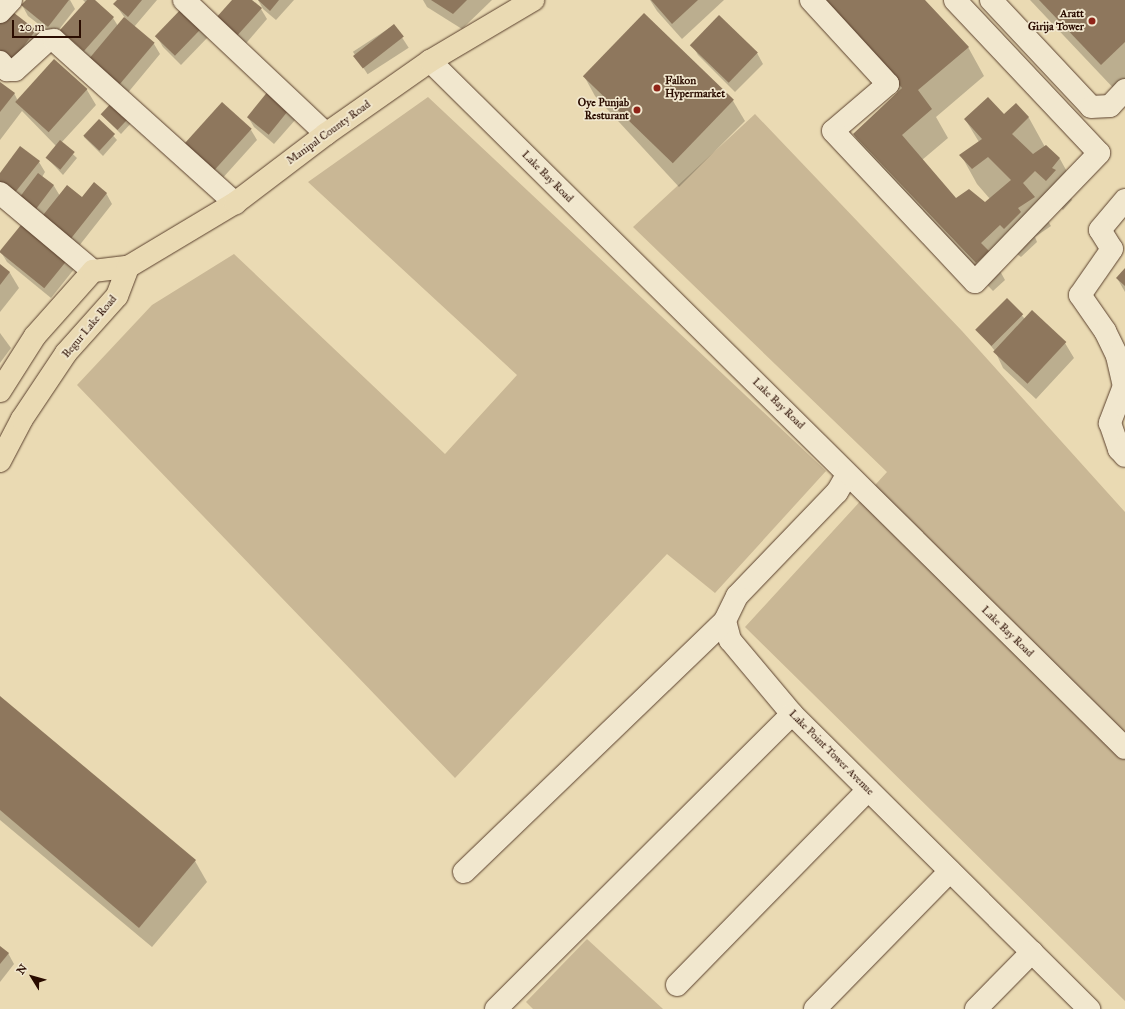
<!DOCTYPE html>
<style>
body{margin:0}
#map{position:relative;width:1125px;height:1009px;overflow:hidden;background:#eadab3;font-family:"IM FELL Great Primer",serif}
div>[style]{position:absolute}
.green>*{inset:0;background:#c9b795}
.shadow>*{inset:0;background:#0003;transform-origin:0 0}
.building>*{inset:0;background:#8e775d;transform-origin:0 0}
.roads{filter:drop-shadow(0 0 1px #5a402d) drop-shadow(0 0 1px #5a402d)}
.minor>*{height:22px;margin:-11px;padding:0 11px;transform-origin:11px;border-radius:11px;background:#f1e7ce}
.major>*{height:22px;margin:-11px;padding:0 11px;transform-origin:11px;border-radius:11px;background:#eadab3}
.dots>*{width:11px;height:11px;translate:-50% -50%;box-sizing:border-box;border:2px solid #f1e7ce;border-radius:50%}
span{translate:-50% -50%;white-space:nowrap;text-align:center;line-height:1.15;-webkit-text-stroke:3.5px #f1e7ce;paint-order:stroke}
.poi-label{font-size:11px;color:#2a0c00;font-weight:700}
.right{translate:-100% -50%;text-align:right}
.left{translate:0 -50%;text-align:left}
.street-label{font-size:11px;color:#2a0c00}
.north{position:absolute;left:12px;top:957px;width:40px;height:40px;-webkit-text-stroke:3px #f1e7ce;paint-order:stroke;rotate:307deg;font-size:11px;font-weight:700;line-height:16px;text-align:center;color:#2a0c00}
.north::after{content:'';display:block;margin:auto;width:14px;height:18px;background:#2a0c00;clip-path:polygon(50% 0,100% 100%,50% 72%,0 100%)}
.scale{position:absolute;left:12px;top:20px;width:69px;height:18px;box-sizing:border-box;border:2px solid #2a0c00;border-top:0;padding-left:5px;font-size:12px;line-height:14px;white-space:nowrap;color:#2a0c00;-webkit-text-stroke:3px #f1e7ce;paint-order:stroke}
</style>
<div id="map">
<div class="green">
<i style="clip-path:polygon(428px 97px,826px 471px,715px 593px,667px 554px,455px 778px,77px 385px,152px 305px,234px 254px,445px 454px,517px 375px,308px 182px)"></i>
<i style="clip-path:polygon(755px 114px,962px 331px,1125px 512px,1125px 1001px,745px 627px,887px 472px,633px 227px)"></i>
<i style="clip-path:polygon(587px 939px,663px 1009px,533px 1009px,526px 1002px)"></i>
</div>
<div class="shadow">
<i style="clip-path:polygon(27px 0,70px 0,75px 9px,54px 36px,28px 16px,22px 5px)"></i>
<i style="clip-path:polygon(83px 0,93px 0,113px 18px,118px 26px,125px 18px,115px 4px,118px 0,157px 0,134px 27px,154px 44px,160px 54px,126px 95px,67px 41px,61px 31px,86px 3px)"></i>
<i style="clip-path:polygon(233px 0,251px 0,261px 9px,267px 19px,242px 48px,222px 30px)"></i>
<i style="clip-path:polygon(258px 0,294px 0,276px 20px,263px 9px)"></i>
<i style="clip-path:polygon(423px 0,492px 0,462px 29px,427px 7px)"></i>
<i style="clip-path:polygon(650px 0,724px 0,682px 39px,657px 11px)"></i>
<i style="clip-path:polygon(811px 0,924px 0,968px 47px,984px 76px,936px 117px,948px 138px,922px 160px,956px 199px,985px 203px,990px 199px,977px 184px,961px 155px,979px 142px,965px 119px,1004px 115px,1016px 104px,1029px 118px,1045px 147px,1060px 159px,1076px 188px,1070px 196px,1072px 200px,1063px 210px,1053px 200px,1042px 211px,1051px 226px,1035px 237px,1037px 242px,1021px 257px,1017px 254px,1000px 271px,1005px 280px,993px 291px,871px 164px,854px 135px,898px 93px)"></i>
<i style="clip-path:polygon(1030px 0,1125px 0,1125px 86px,1118px 93px)"></i>
<i style="clip-path:polygon(184px 8px,209px 36px,181px 65px,163px 47px,157px 37px)"></i>
<i style="clip-path:polygon(9px 10px,35px 31px,41px 41px,19px 70px,0 55px,0 21px)"></i>
<i style="left:394px;top:25px;width:27px;height:49px;rotate:57deg"></i>
<i style="clip-path:polygon(692px 45px,757px 53px,763px 64px,735px 92px,698px 55px)"></i>
<i style="clip-path:polygon(54px 61px,87px 90px,96px 105px,61px 143px,77px 158px,63px 175px,47px 158px,56px 146px,22px 111px,0 140px,0 83px,14px 93px,18px 101px)"></i>
<i style="clip-path:polygon(584px 76px,733px 101px,745px 121px,679px 187px,595px 96px)"></i>
<i style="clip-path:polygon(270px 92px,296px 119px,274px 144px,254px 127px,248px 117px)"></i>
<i style="clip-path:polygon(102px 115px,134px 120px,121px 134px)"></i>
<i style="clip-path:polygon(99px 120px,117px 140px,103px 156px,84px 137px)"></i>
<i style="clip-path:polygon(251px 130px,257px 140px,220px 181px,191px 155px)"></i>
<i style="clip-path:polygon(39px 162px,45px 172px,42px 177px,54px 186px,60px 196px,82px 198px,106px 193px,112px 204px,75px 251px,40px 222px,0 174px)"></i>
<i style="clip-path:polygon(25px 222px,75px 268px,51px 298px,7px 262px,1px 252px)"></i>
<i style="clip-path:polygon(0 265px,10px 273px,19px 288px,0 312px)"></i>
<i style="clip-path:polygon(1125px 269px,1125px 292px,1117px 278px)"></i>
<i style="clip-path:polygon(1007px 300px,1025px 319px,1065px 343px,1074px 358px,1036px 399px,1003px 368px,995px 351px,978px 330px)"></i>
<i style="clip-path:polygon(0 333px,11px 348px,0 363px)"></i>
<i style="clip-path:polygon(0 697px,195px 861px,207px 882px,152px 947px,0 820px)"></i>
<i style="clip-path:polygon(0 947px,8px 953px,14px 964px,0 982px)"></i>
</div>
<div class="building">
<i style="clip-path:polygon(26px 0,69px 0,48px 27px,21px 5px)"></i>
<i style="clip-path:polygon(87px 0,95px 0,114px 17px,84px 51px,60px 30px)"></i>
<i style="clip-path:polygon(117px 0,142px 0,128px 17px,113px 4px)"></i>
<i style="clip-path:polygon(232px 0,252px 0,262px 8px,235px 38px,215px 19px)"></i>
<i style="clip-path:polygon(258px 0,279px 0,270px 11px)"></i>
<i style="clip-path:polygon(431px 0,467px 0,453px 14px)"></i>
<i style="clip-path:polygon(651px 0,698px 0,672px 24px)"></i>
<i style="clip-path:polygon(820px 0,925px 0,969px 47px,918px 90px,932px 109px,902px 135px,956px 198px,969px 189px,985px 202px,1011px 180px,988px 157px,972px 169px,959px 155px,982px 139px,964px 119px,988px 97px,1004px 114px,1016px 103px,1029px 117px,1012px 134px,1033px 154px,1046px 145px,1060px 158px,1052px 168px,1056px 170px,1046px 181px,1035px 171px,1023px 183px,1035px 197px,1018px 208px,1021px 212px,1004px 229px,1000px 225px,981px 243px,989px 251px,976px 263px,853px 134px,902px 88px)"></i>
<i style="clip-path:polygon(1039px 0,1125px 0,1125px 42px,1101px 65px)"></i>
<i style="left:184px;top:6px;width:28px;height:42px;rotate:44deg"></i>
<i style="clip-path:polygon(9px 9px,36px 30px,13px 60px,0 50px,0 20px)"></i>
<i style="left:644px;top:13px;width:125px;height:88px;rotate:44deg"></i>
<i style="left:719px;top:15px;width:54px;height:42px;rotate:44deg"></i>
<i style="left:124px;top:17px;width:40px;height:55px;rotate:40deg"></i>
<i style="left:394px;top:24px;width:16px;height:52px;rotate:52deg"></i>
<i style="left:54px;top:59px;width:45px;height:58px;rotate:42deg"></i>
<i style="clip-path:polygon(0 82px,15px 93px,0 112px)"></i>
<i style="left:269px;top:90px;width:28px;height:35px;rotate:39deg"></i>
<i style="left:115px;top:99px;width:23px;height:21px;rotate:43deg"></i>
<i style="left:222px;top:102px;width:40px;height:58px;rotate:42deg"></i>
<i style="left:99px;top:119px;width:22px;height:23px;rotate:43deg"></i>
<i style="left:60px;top:140px;width:19px;height:23px;rotate:39deg"></i>
<i style="clip-path:polygon(20px 146px,40px 161px,13px 195px,0 184px,0 173px)"></i>
<i style="left:38px;top:173px;width:20px;height:33px;rotate:37deg"></i>
<i style="clip-path:polygon(94px 182px,107px 193px,69px 241px,40px 219px,67px 185px,82px 197px)"></i>
<i style="left:25px;top:220px;width:58px;height:41px;rotate:39deg"></i>
<i style="clip-path:polygon(0 264px,10px 272px,0 285px)"></i>
<i style="clip-path:polygon(1125px 268px,1125px 286px,1116px 278px)"></i>
<i style="left:1007px;top:298px;width:23px;height:45px;rotate:45deg"></i>
<i style="left:1032px;top:310px;width:47px;height:57px;rotate:43deg"></i>
<i style="clip-path:polygon(0 696px,196px 860px,139px 928px,0 810px)"></i>
<i style="clip-path:polygon(0 946px,9px 953px,0 964px)"></i>
</div>
<div class="roads">
<div class="minor">
<i style="left:184px;top:0;width:195px;rotate:43.3deg"></i>
<i style="left:811px;top:0;width:114px;rotate:47.5deg"></i>
<i style="left:888px;top:84px;width:72px;rotate:139.5deg"></i>
<i style="left:833px;top:131px;width:207px;rotate:46.8deg"></i>
<i style="left:975px;top:282px;width:179px;rotate:-46.1deg"></i>
<i style="left:1099px;top:153px;width:210px;rotate:-133.3deg"></i>
<i style="left:991px;top:0;width:146px;rotate:46.9deg"></i>
<i style="left:1091px;top:107px;width:19px;rotate:-3deg"></i>
<i style="left:1110px;top:106px;width:22px;rotate:-47deg"></i>
<i style="left:0;top:12px;width:16px;rotate:-47deg"></i>
<i style="left:430px;top:61px;width:977px;rotate:44.67deg"></i>
<i style="left:0;top:62px;width:11px;rotate:49deg"></i>
<i style="left:7px;top:70px;width:8px"></i>
<i style="left:15px;top:70px;width:43px;rotate:-42.2deg"></i>
<i style="left:47px;top:41px;width:7px;rotate:-8deg"></i>
<i style="left:54px;top:40px;width:244px;rotate:42deg"></i>
<i style="left:0;top:193px;width:121px;rotate:40deg"></i>
<i style="left:1125px;top:200px;width:39px;rotate:130deg"></i>
<i style="left:1100px;top:230px;width:22px;rotate:58deg"></i>
<i style="left:1112px;top:249px;width:56px;rotate:124.8deg"></i>
<i style="left:1080px;top:295px;width:44px;rotate:55.2deg"></i>
<i style="left:1105px;top:331px;width:28px;rotate:64deg"></i>
<i style="left:1117px;top:356px;width:31px;rotate:77deg"></i>
<i style="left:1124px;top:386px;width:40px;rotate:111deg"></i>
<i style="left:1110px;top:423px;width:28px;rotate:71deg"></i>
<i style="left:1119px;top:449px;width:9px;rotate:49deg"></i>
<i style="left:847px;top:475px;width:20px;rotate:120deg"></i>
<i style="left:837px;top:492px;width:144px;rotate:133.9deg"></i>
<i style="left:737px;top:596px;width:28px;rotate:116deg"></i>
<i style="left:725px;top:621px;width:20px;rotate:75deg"></i>
<i style="left:730px;top:640px;width:97px;rotate:50deg"></i>
<i style="left:792px;top:714px;width:419px;rotate:44.8deg"></i>
<i style="left:464px;top:872px;width:362px;rotate:-43.9deg"></i>
<i style="left:677px;top:985px;width:273px;rotate:-45.6deg"></i>
<i style="left:496px;top:1009px;width:418px;rotate:-44.9deg"></i>
<i style="left:815px;top:1009px;width:193px;rotate:-45.6deg"></i>
<i style="left:976px;top:1009px;width:80px;rotate:-45.5deg"></i>
</div>
<div class="major">
<i style="left:0;top:391px;width:65px;rotate:-57.5deg"></i>
<i style="left:35px;top:336px;width:87px;rotate:-48.3deg"></i>
<i style="left:93px;top:271px;width:35px;rotate:-7deg"></i>
<i style="left:128px;top:267px;width:125px;rotate:-30.9deg"></i>
<i style="left:235px;top:203px;width:114px;rotate:-37.2deg"></i>
<i style="left:326px;top:134px;width:127px;rotate:-35.1deg"></i>
<i style="left:430px;top:61px;width:120px;rotate:-30.6deg"></i>
<i style="left:0;top:461px;width:47px;rotate:-62.4deg"></i>
<i style="left:22px;top:419px;width:79px;rotate:-56.3deg"></i>
<i style="left:66px;top:353px;width:76px;rotate:-48.2deg"></i>
<i style="left:117px;top:296px;width:31px;rotate:-69deg"></i>
</div>
</div>
<div class="dots">
<i style="left:1092px;top:21px;background:#8f2418"></i>
<i style="left:657px;top:88px;background:#8f2418"></i>
<i style="left:637px;top:110px;background:#8f2418"></i>
</div>
<div class="poi-label">
<span class="right" style="left:1084px;top:21px">Aratt<br>Girija Tower</span>
<span class="left" style="left:665px;top:88px">Falkon<br>Hypermarket</span>
<span class="right" style="left:629px;top:110px">Oye Punjab<br>Resturant</span>
</div>
<div class="street-label">
<span style="left:329px;top:133px;rotate:-36deg">Manipal County Road</span>
<span style="left:547px;top:177px;rotate:45deg">Lake Bay Road</span>
<span style="left:90px;top:327px;rotate:-50deg">Begur Lake Road</span>
<span style="left:778px;top:404px;rotate:44deg">Lake Bay Road</span>
<span style="left:1007px;top:632px;rotate:44deg">Lake Bay Road</span>
<span style="left:831px;top:753px;rotate:45deg">Lake Point Tower Avenue</span>
</div>
<div class="north">N</div>
<div class="scale">20 m</div>
</div>
